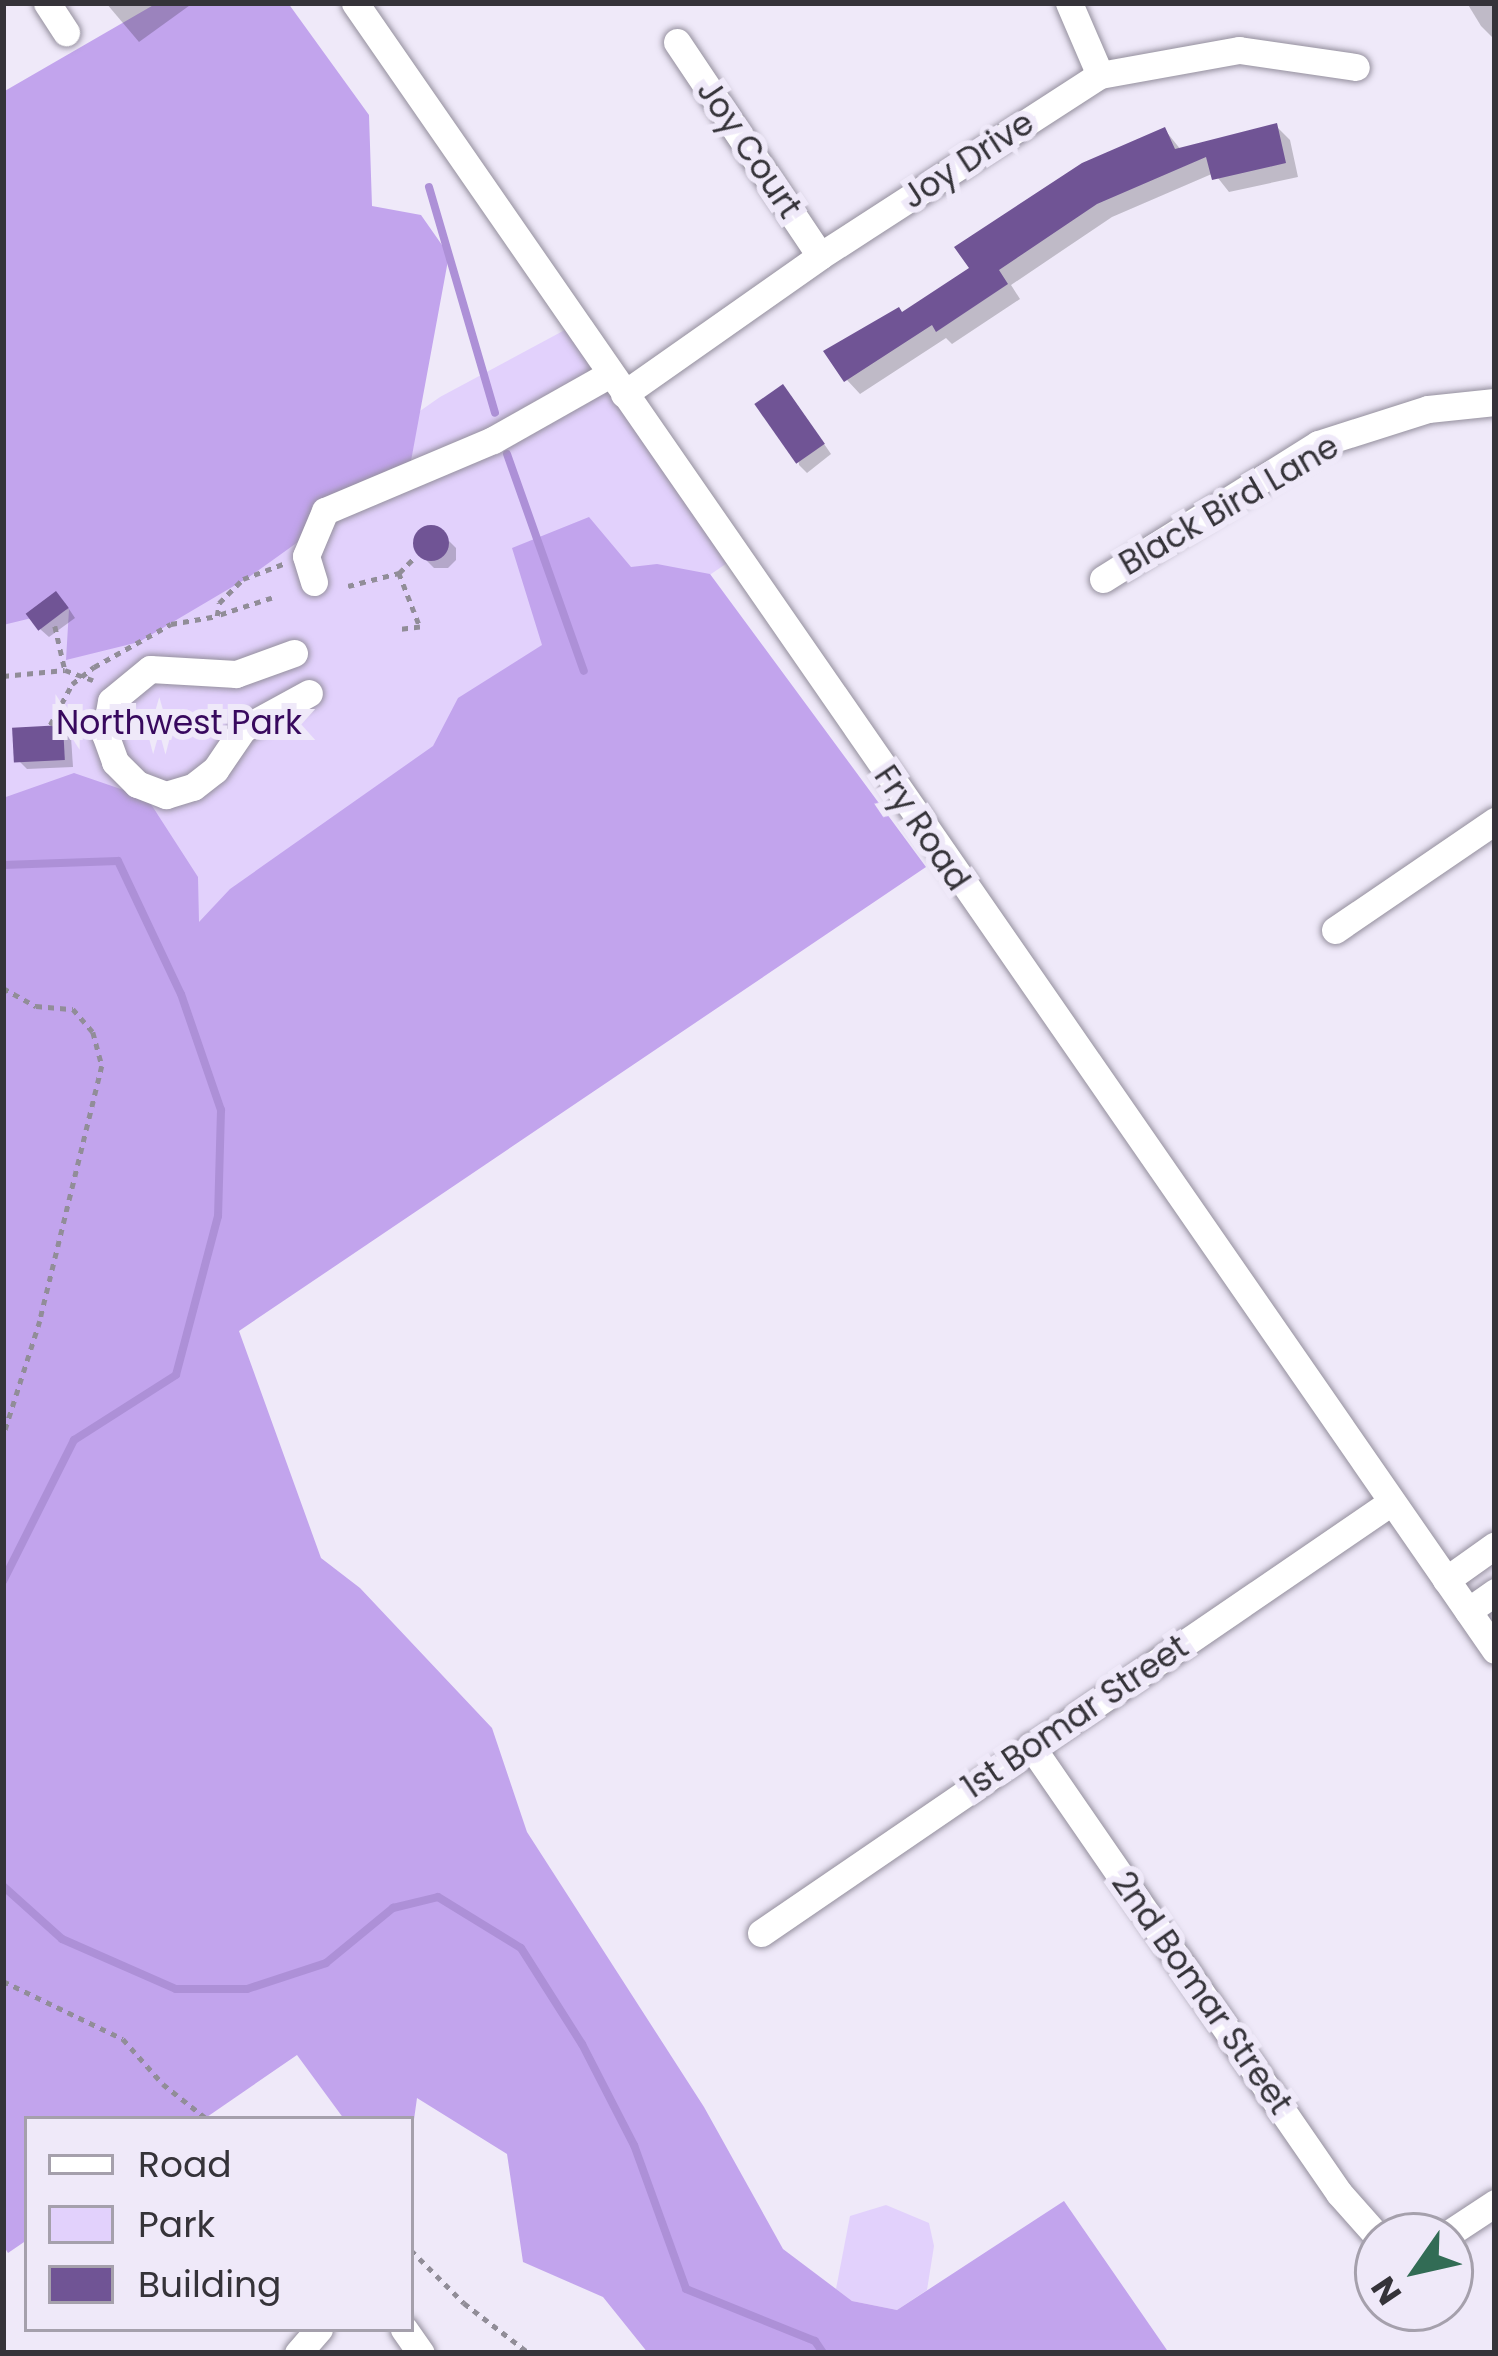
<!DOCTYPE html>
<style>
body{margin:0}
#map{position:relative;width:1498px;height:2356px;overflow:hidden;background:#efe9f9;font-family:Poppins,sans-serif}
div>[style]{position:absolute}
.green>*{inset:0;background:#e2d1fc}
.forest>*{inset:0;background:#c2a4ed}
.shadow>*{inset:0;background:#0003}
.stream>*{height:8px;margin:-4px;padding:0 4px;transform-origin:4px;border-radius:4px;background:#ad90d7}
.building>*{inset:0;background:#705495;transform-origin:0 0}
.round{border-radius:50%}
.path>*{height:4.5px;margin-top:-2.25px;transform-origin:0;background:repeating-linear-gradient(90deg,#918d98 0 6px,transparent 0 12px)}
.roads{filter:drop-shadow(0 0 3px #948f9d) drop-shadow(0 0 3px #948f9d)}
.minor>*{height:27px;margin:-13.5px;padding:0 13.5px;transform-origin:13.5px;border-radius:13.5px;background:#fff}
span{translate:-50% -50%;white-space:nowrap;text-align:center;line-height:1.15;-webkit-text-stroke:12px #efe9f9;paint-order:stroke}
.street-label{font-size:33px;color:#353339}
.park-label{font-size:33px;color:#38095e}
.frame{position:absolute;inset:0;border:6px solid #353339;pointer-events:none}
.legend{position:absolute;left:24px;top:2116px;width:390px;height:216px;box-sizing:border-box;background:#efe9f9;border:3px solid #a5a0ac;margin:0;padding:15px 21px;list-style:none;font-size:36px;color:#353339}
.legend li{display:flex;align-items:center;gap:24px;height:60px}
.legend b{width:60px;border:3px solid #a5a0ac}
.north{position:absolute;left:1354px;top:2212px;width:120px;height:120px;box-sizing:border-box;background:#efe9f9;border:3px solid #a5a0ac;border-radius:50%;rotate:236deg;font-size:33px;font-weight:700;line-height:48px;text-align:center;color:#353339}
.north::after{content:'';display:block;margin:auto;width:42px;height:54px;background:#326c55;clip-path:polygon(50% 0,100% 100%,50% 72%,0 100%)}
</style>
<div id="map">
<div class="green">
<i style="clip-path:polygon(576px 324px,736px 557px,3px 1056px,3px 575px,253px 528px,440px 397px)"></i>
<i style="clip-path:polygon(886px 2205px,929px 2223px,934px 2246px,927px 2290px,897px 2310px,852px 2301px,836px 2289px,850px 2216px)"></i>
</div>
<div class="forest">
<i style="clip-path:polygon(157px 3px,288px 3px,369px 115px,372px 206px,421px 215px,449px 255px,411px 461px,249px 577px,139px 642px,66px 660px,69px 609px,3px 625px,3px 92px)"></i>
<i style="clip-path:polygon(589px 517px,631px 567px,657px 564px,710px 574px,926px 867px,239px 1331px,321px 1558px,360px 1588px,492px 1728px,527px 1832px,704px 2107px,783px 2249px,852px 2301px,897px 2310px,1064px 2201px,1169px 2353px,648px 2353px,603px 2297px,523px 2262px,507px 2154px,417px 2098px,411px 2141px,411px 2119px,344px 2119px,297px 2055px,204px 2119px,27px 2119px,27px 2240px,8px 2253px,3px 2245px,3px 798px,74px 773px,147px 798px,198px 877px,199px 922px,230px 889px,433px 746px,458px 698px,542px 645px,512px 548px)"></i>
</div>
<div class="shadow">
<i style="clip-path:polygon(106px 3px,193px 3px,139px 42px)"></i>
<i style="clip-path:polygon(1467px 3px,1495px 3px,1495px 40px,1481px 26px)"></i>
<i style="clip-path:polygon(1276px 126px,1290px 140px,1298px 177px,1229px 192px,1214px 173px,1112px 217px,1011px 285px,1020px 299px,952px 344px,946px 338px,860px 394px,847px 380px,903px 315px,1165px 130px,1181px 150px)"></i>
<i style="clip-path:polygon(791px 396px,831px 454px,807px 473px,799px 465px)"></i>
<i style="clip-path:polygon(424px 528px,436px 528px,456px 548px,456px 560px,448px 568px,434px 568px,416px 550px,415px 538px)"></i>
<i style="clip-path:polygon(65px 603px,75px 618px,49px 637px,40px 629px)"></i>
<i style="clip-path:polygon(62px 728px,71px 737px,73px 767px,27px 769px,18px 760px)"></i>
</div>
<div class="stream">
<i style="left:429px;top:187px;width:235px;rotate:73.7deg"></i>
<i style="left:507px;top:454px;width:230px;rotate:70.5deg"></i>
<i style="left:3px;top:865px;width:115px;rotate:-2deg"></i>
<i style="left:118px;top:861px;width:147px;rotate:64.7deg"></i>
<i style="left:181px;top:994px;width:123px;rotate:71deg"></i>
<i style="left:221px;top:1110px;width:106px;rotate:91.6deg"></i>
<i style="left:218px;top:1216px;width:164px;rotate:104.8deg"></i>
<i style="left:176px;top:1375px;width:121px;rotate:147.5deg"></i>
<i style="left:74px;top:1440px;width:158px;rotate:116.7deg"></i>
<i style="left:3px;top:1886px;width:79px;rotate:41.9deg"></i>
<i style="left:62px;top:1939px;width:124px;rotate:23.7deg"></i>
<i style="left:176px;top:1989px;width:71px"></i>
<i style="left:247px;top:1989px;width:83px;rotate:-18.2deg"></i>
<i style="left:326px;top:1963px;width:87px;rotate:-39.4deg"></i>
<i style="left:393px;top:1908px;width:46px;rotate:-13.7deg"></i>
<i style="left:438px;top:1897px;width:97px;rotate:31.6deg"></i>
<i style="left:521px;top:1948px;width:114px;rotate:57.6deg"></i>
<i style="left:582px;top:2044px;width:114px;rotate:62.8deg"></i>
<i style="left:634px;top:2145px;width:153px;rotate:70.1deg"></i>
<i style="left:686px;top:2289px;width:139px;rotate:22deg"></i>
<i style="left:815px;top:2341px;width:14px;rotate:56deg"></i>
</div>
<div class="building">
<i style="clip-path:polygon(1277px 123px,1286px 163px,1212px 180px,1206px 157px,1097px 204px,999px 270px,1008px 284px,936px 332px,932px 325px,844px 382px,823px 351px,899px 307px,902px 312px,969px 268px,954px 247px,1082px 163px,1165px 127px,1175px 149px)"></i>
<i style="left:783px;top:384px;width:73px;height:35px;rotate:55deg"></i>
<i class="round" style="left:413px;top:525px;width:36px;height:36px"></i>
<i style="left:56px;top:591px;width:21px;height:38px;rotate:53deg"></i>
<i style="left:63px;top:725px;width:35px;height:51px;rotate:87deg"></i>
</div>
<div class="path">
<i style="left:399px;top:573px;width:20px;rotate:-45deg"></i>
<i style="left:348px;top:586px;width:53px;rotate:-14.3deg"></i>
<i style="left:399px;top:573px;width:58px;rotate:68.7deg"></i>
<i style="left:420px;top:627px;width:23px;rotate:173deg"></i>
<i style="left:272px;top:598px;width:58px;rotate:161.9deg"></i>
<i style="left:217px;top:616px;width:13px;rotate:-81deg"></i>
<i style="left:219px;top:603px;width:34px;rotate:-45deg"></i>
<i style="left:243px;top:579px;width:43px;rotate:-20.6deg"></i>
<i style="left:55px;top:626px;width:45px;rotate:77.2deg"></i>
<i style="left:3px;top:676px;width:62px;rotate:-5.5deg"></i>
<i style="left:65px;top:670px;width:30px;rotate:20deg"></i>
<i style="left:50px;top:725px;width:47px;rotate:-61.8deg"></i>
<i style="left:72px;top:684px;width:28px;rotate:-38deg"></i>
<i style="left:94px;top:667px;width:88px;rotate:-29.2deg"></i>
<i style="left:171px;top:624px;width:47px;rotate:-9.9deg"></i>
<i style="left:3px;top:988px;width:38px;rotate:29deg"></i>
<i style="left:36px;top:1006px;width:37px;rotate:5deg"></i>
<i style="left:73px;top:1009px;width:30px;rotate:49deg"></i>
<i style="left:93px;top:1032px;width:35px;rotate:75deg"></i>
<i style="left:102px;top:1066px;width:262px;rotate:103.7deg"></i>
<i style="left:40px;top:1321px;width:122px;rotate:107.7deg"></i>
<i style="left:3px;top:1981px;width:133px;rotate:25.8deg"></i>
<i style="left:123px;top:2039px;width:60px;rotate:48.4deg"></i>
<i style="left:163px;top:2084px;width:56px;rotate:38.5deg"></i>
<i style="left:411px;top:2250px;width:75px;rotate:45deg"></i>
<i style="left:464px;top:2303px;width:82px;rotate:37.6deg"></i>
</div>
<div class="roads">
<div class="minor">
<i style="left:47px;top:3px;width:35px;rotate:57deg"></i>
<i style="left:355px;top:3px;width:2003px;rotate:55.31deg"></i>
<i style="left:1069px;top:3px;width:78px;rotate:66.7deg"></i>
<i style="left:677px;top:42px;width:257px;rotate:56.2deg"></i>
<i style="left:624px;top:394px;width:240px;rotate:-35.1deg"></i>
<i style="left:820px;top:256px;width:333px;rotate:-32.9deg"></i>
<i style="left:1100px;top:75px;width:141px;rotate:-10.2deg"></i>
<i style="left:1239px;top:50px;width:118px;rotate:8.3deg"></i>
<i style="left:1103px;top:579px;width:254px;rotate:-32.1deg"></i>
<i style="left:1318px;top:444px;width:115px;rotate:-17.7deg"></i>
<i style="left:1428px;top:409px;width:67px;rotate:-6deg"></i>
<i style="left:314px;top:582px;width:27px;rotate:-107deg"></i>
<i style="left:306px;top:556px;width:49px;rotate:-67.1deg"></i>
<i style="left:325px;top:511px;width:182px;rotate:-22.9deg"></i>
<i style="left:493px;top:440px;width:134px;rotate:-29.4deg"></i>
<i style="left:294px;top:653px;width:62px;rotate:160.1deg"></i>
<i style="left:236px;top:674px;width:86px;rotate:-176.7deg"></i>
<i style="left:150px;top:669px;width:50px;rotate:140.6deg"></i>
<i style="left:111px;top:701px;width:34px;rotate:100deg"></i>
<i style="left:105px;top:734px;width:30px;rotate:70deg"></i>
<i style="left:115px;top:762px;width:31px;rotate:45deg"></i>
<i style="left:137px;top:784px;width:31px;rotate:21deg"></i>
<i style="left:166px;top:795px;width:28px;rotate:-17deg"></i>
<i style="left:193px;top:787px;width:28px;rotate:-38deg"></i>
<i style="left:215px;top:770px;width:50px;rotate:-55.7deg"></i>
<i style="left:243px;top:729px;width:75px;rotate:-28.6deg"></i>
<i style="left:1335px;top:930px;width:194px;rotate:-34.3deg"></i>
<i style="left:1446px;top:1580px;width:60px;rotate:-35.5deg"></i>
<i style="left:1468px;top:1611px;width:33px;rotate:-35deg"></i>
<i style="left:1031px;top:1746px;width:543px;rotate:55.43deg"></i>
<i style="left:1339px;top:2193px;width:59px;rotate:48.4deg"></i>
<i style="left:761px;top:1933px;width:762px;rotate:-34.36deg"></i>
<i style="left:1445px;top:2236px;width:60px;rotate:-33.4deg"></i>
<i style="left:404px;top:2329px;width:29px;rotate:55deg"></i>
<i style="left:298px;top:2353px;width:32px;rotate:-49deg"></i>
</div>
</div>
<div class="street-label">
<span style="left:749px;top:149px;rotate:56deg">Joy Court</span>
<span style="left:968px;top:160px;rotate:-33deg">Joy Drive</span>
<span style="left:1229px;top:505px;rotate:-30deg">Black Bird Lane</span>
<span style="left:922px;top:828px;rotate:56deg">Fry Road</span>
<span style="left:1075px;top:1717px;rotate:-34deg">1st Bomar Street</span>
<span style="left:1202px;top:1993px;rotate:55deg">2nd Bomar Street</span>
</div>
<div class="park-label">
<span style="left:179px;top:723px">Northwest Park</span>
</div>
<div class="frame"></div>
<ul class="legend">
<li><b style="height:15px;background:#fff"></b>Road</li>
<li><b style="height:33px;background:#e2d1fc"></b>Park</li>
<li><b style="height:33px;background:#705495"></b>Building</li>
</ul>
<div class="north">N</div>
</div>
